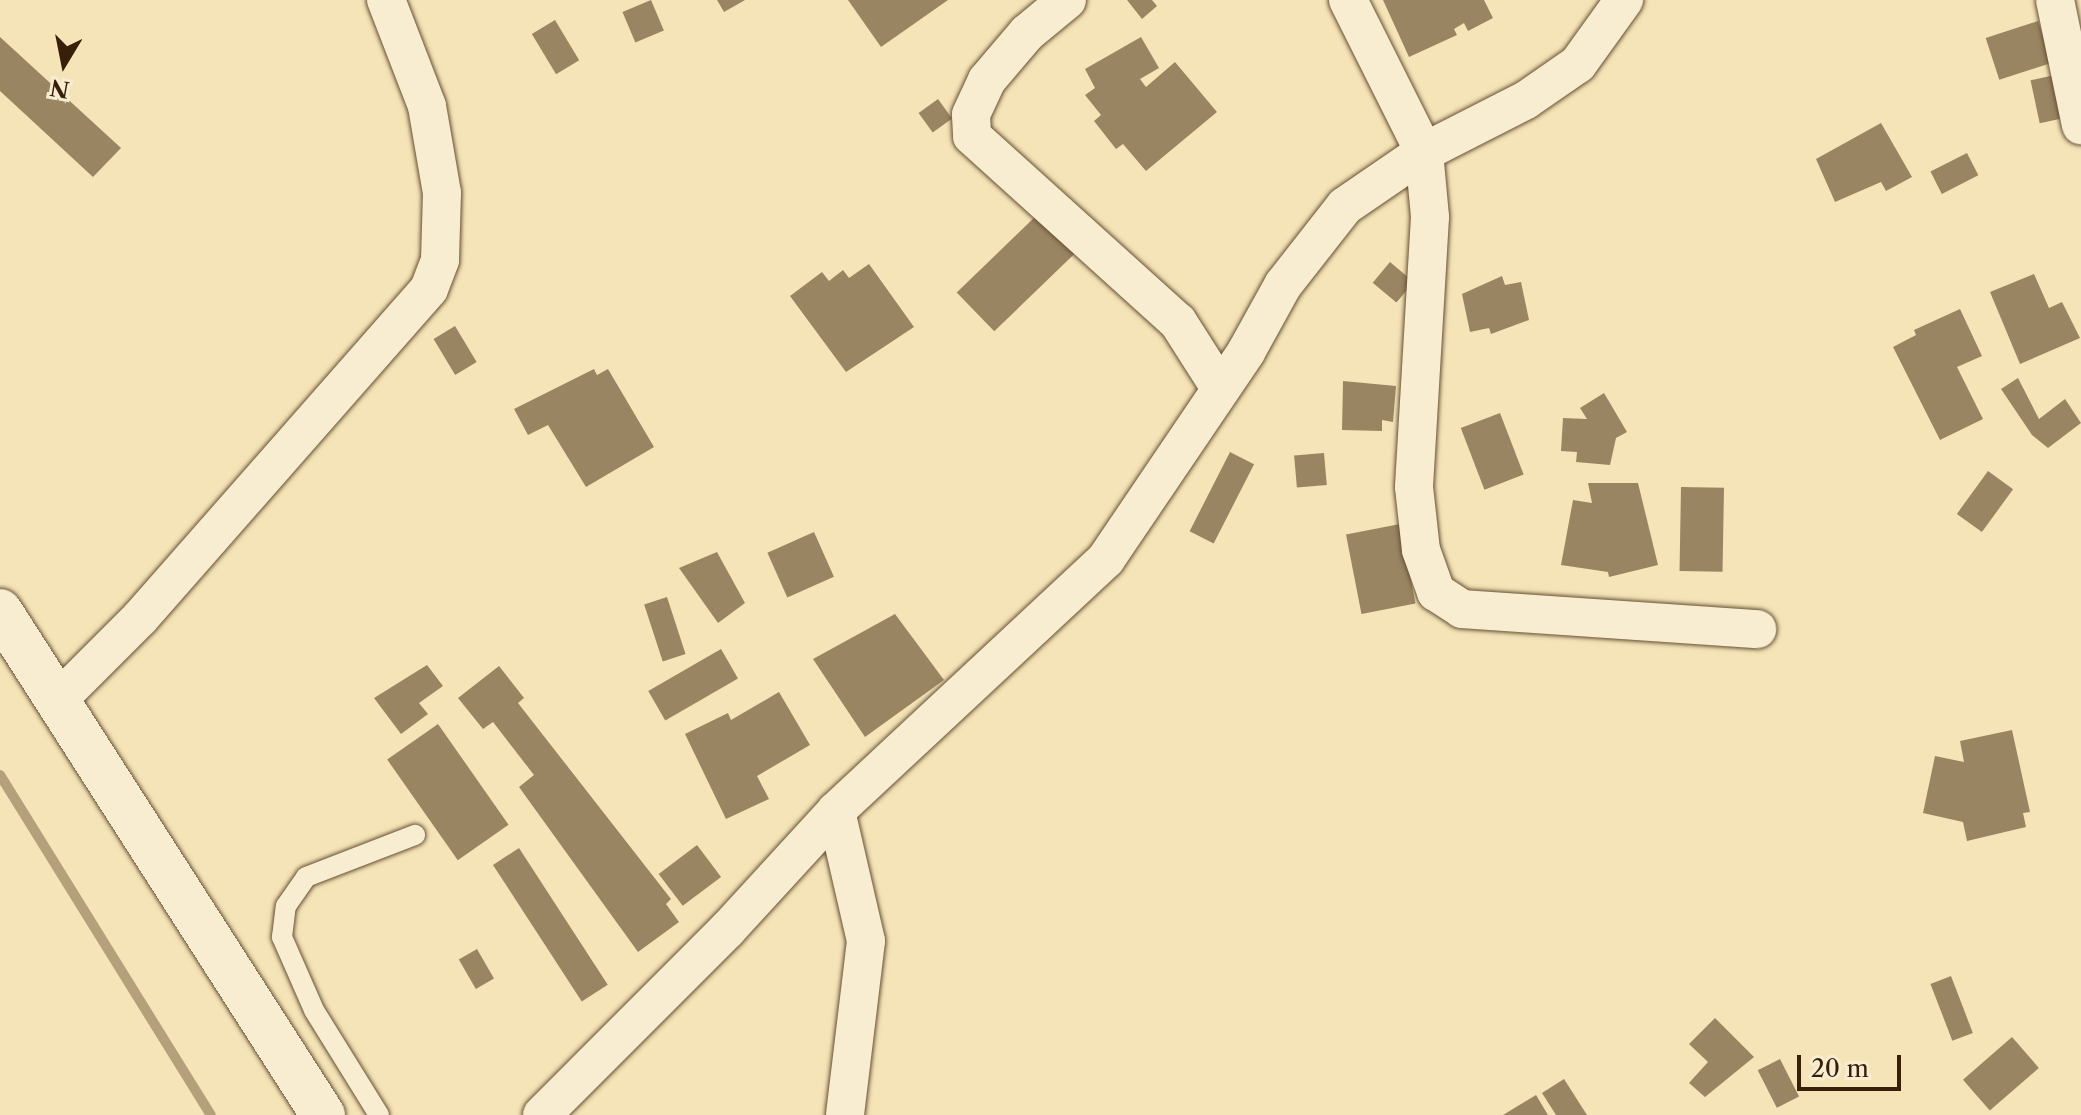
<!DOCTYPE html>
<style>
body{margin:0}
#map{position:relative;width:2081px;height:1115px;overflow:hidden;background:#f5e4b7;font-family:"Libre Caslon Text",serif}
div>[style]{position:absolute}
.stream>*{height:10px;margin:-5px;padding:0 5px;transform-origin:5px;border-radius:5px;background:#b4a17c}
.building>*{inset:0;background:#9a8563;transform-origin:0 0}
.roads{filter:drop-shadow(0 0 2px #665034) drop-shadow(0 0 2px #665034)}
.lane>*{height:20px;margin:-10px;padding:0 10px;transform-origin:10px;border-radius:10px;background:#f8edd0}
.street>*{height:38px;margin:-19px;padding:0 19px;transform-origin:19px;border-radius:19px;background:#f8edd0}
.secondary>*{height:44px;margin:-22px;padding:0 22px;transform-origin:22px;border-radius:22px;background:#f8edd0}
span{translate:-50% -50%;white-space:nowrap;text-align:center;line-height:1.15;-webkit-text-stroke:7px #f8edd0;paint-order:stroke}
.north{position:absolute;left:24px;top:24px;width:80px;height:80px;-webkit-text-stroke:6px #f8edd0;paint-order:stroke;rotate:190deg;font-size:22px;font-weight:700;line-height:32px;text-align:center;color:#371f09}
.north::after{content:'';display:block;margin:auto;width:28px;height:36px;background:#371f09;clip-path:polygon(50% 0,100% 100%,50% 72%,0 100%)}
.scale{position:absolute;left:1797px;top:1055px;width:104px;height:36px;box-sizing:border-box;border:4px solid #371f09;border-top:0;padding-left:10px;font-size:24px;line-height:28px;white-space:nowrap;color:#371f09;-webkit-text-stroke:6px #f8edd0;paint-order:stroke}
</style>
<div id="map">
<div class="stream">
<i style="left:0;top:775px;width:400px;rotate:58.2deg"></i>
</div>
<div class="building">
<i style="left:651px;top:0;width:33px;height:31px;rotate:67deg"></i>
<i style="clip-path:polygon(717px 0,745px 0,724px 12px)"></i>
<i style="clip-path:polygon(848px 0,948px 0,881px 47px)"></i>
<i style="clip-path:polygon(1127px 0,1152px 0,1157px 6px,1142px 19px)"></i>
<i style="clip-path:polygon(1383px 0,1484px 0,1493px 18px,1468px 31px,1464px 23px,1454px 29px,1457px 35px,1409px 57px)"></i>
<i style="left:555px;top:20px;width:47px;height:27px;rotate:59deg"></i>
<i style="left:2038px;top:21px;width:44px;height:55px;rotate:72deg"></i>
<i style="clip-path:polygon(0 37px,121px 148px,93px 177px,0 91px)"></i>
<i style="clip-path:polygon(1141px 37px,1159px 68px,1140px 79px,1146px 87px,1175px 62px,1217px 112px,1146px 171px,1123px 144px,1116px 149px,1094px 121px,1101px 115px,1085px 95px,1095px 88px,1085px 69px)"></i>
<i style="left:2055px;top:75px;width:44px;height:25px;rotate:78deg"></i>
<i style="left:938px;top:99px;width:24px;height:24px;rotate:54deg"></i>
<i style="clip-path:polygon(1881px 123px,1912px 177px,1886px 191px,1881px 182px,1835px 202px,1816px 159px)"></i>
<i style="left:1967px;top:153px;width:25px;height:41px;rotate:63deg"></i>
<i style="left:1038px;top:214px;width:54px;height:113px;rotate:46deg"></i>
<i style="left:1390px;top:262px;width:31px;height:27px;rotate:40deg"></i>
<i style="clip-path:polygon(869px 264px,914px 327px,846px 372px,790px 296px,822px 272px,829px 281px,843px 270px,849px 278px)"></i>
<i style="clip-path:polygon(2034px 274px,2049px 308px,2062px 302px,2080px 338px,2020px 364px,1990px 292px)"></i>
<i style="clip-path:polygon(1502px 276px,1505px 285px,1521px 282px,1529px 320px,1491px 334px,1489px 328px,1470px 332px,1462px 294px)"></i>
<i style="clip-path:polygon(1960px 309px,1982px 356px,1957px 367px,1983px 419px,1940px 440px,1893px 347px,1916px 335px,1914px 330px)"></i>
<i style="left:455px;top:326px;width:42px;height:25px;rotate:59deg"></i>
<i style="clip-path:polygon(594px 369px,597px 375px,608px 369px,654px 447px,586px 487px,548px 425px,528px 435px,514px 409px)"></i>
<i style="clip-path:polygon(2018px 378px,2039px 419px,2065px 399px,2081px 423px,2048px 448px,2032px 435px,2001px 389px)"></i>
<i style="clip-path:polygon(1343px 381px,1396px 386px,1393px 422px,1382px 420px,1382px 431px,1342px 430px)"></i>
<i style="clip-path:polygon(1604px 393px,1627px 432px,1616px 438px,1610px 465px,1576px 462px,1577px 452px,1561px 451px,1563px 418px,1587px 419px,1580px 408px)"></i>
<i style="left:1500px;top:413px;width:66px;height:42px;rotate:69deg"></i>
<i style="left:1230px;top:452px;width:27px;height:89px;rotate:27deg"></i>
<i style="left:1324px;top:453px;width:32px;height:30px;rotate:85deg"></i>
<i style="left:1988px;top:471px;width:31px;height:53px;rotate:36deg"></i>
<i style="clip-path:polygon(1588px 483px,1638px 483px,1658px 565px,1609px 577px,1608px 572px,1561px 565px,1573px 500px,1592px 503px)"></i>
<i style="left:1681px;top:487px;width:43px;height:84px;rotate:1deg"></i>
<i style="left:1400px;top:524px;width:81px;height:55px;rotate:79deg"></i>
<i style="left:814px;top:532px;width:49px;height:51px;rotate:66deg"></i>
<i style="clip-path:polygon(717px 552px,745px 603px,718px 623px,679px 568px)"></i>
<i style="left:667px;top:597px;width:60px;height:24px;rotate:72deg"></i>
<i style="clip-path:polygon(895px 614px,944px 680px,865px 737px,813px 659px)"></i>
<i style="left:721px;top:649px;width:34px;height:84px;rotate:60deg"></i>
<i style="clip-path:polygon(427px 665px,443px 686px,419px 703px,428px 714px,401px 734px,374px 698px)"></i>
<i style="clip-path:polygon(499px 666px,524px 698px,518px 703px,671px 899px,666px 904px,679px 922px,638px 952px,519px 787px,534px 775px,493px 722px,483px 729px,458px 698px)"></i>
<i style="clip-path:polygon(779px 692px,810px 745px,757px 776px,769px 799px,726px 819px,685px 734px,728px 713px,731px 720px)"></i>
<i style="left:438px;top:724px;width:123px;height:62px;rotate:55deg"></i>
<i style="clip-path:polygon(2012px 730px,2030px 812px,2023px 813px,2026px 827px,1967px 841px,1963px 822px,1923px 813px,1935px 756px,1964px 762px,1960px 741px)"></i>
<i style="left:697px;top:845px;width:40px;height:48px;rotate:53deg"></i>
<i style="left:519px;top:848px;width:163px;height:31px;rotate:57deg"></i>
<i style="left:477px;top:949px;width:34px;height:21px;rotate:60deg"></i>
<i style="left:1951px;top:976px;width:61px;height:22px;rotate:69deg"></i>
<i style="clip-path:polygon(1715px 1018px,1754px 1057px,1705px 1097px,1689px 1083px,1708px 1062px,1689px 1044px)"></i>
<i style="left:2012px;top:1037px;width:41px;height:65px;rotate:49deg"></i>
<i style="left:1780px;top:1059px;width:42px;height:25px;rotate:63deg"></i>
<i style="clip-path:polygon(1564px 1079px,1587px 1115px,1556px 1115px,1542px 1093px)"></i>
<i style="clip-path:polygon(1536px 1095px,1548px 1115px,1503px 1115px)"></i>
</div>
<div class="roads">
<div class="lane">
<i style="left:379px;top:1115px;width:123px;rotate:-121.8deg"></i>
<i style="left:314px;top:1010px;width:80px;rotate:-113.7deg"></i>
<i style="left:282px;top:937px;width:31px;rotate:-83deg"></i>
<i style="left:286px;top:906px;width:35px;rotate:-55deg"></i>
<i style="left:306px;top:877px;width:117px;rotate:-21.1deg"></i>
</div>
<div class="street">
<i style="left:1067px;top:0;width:52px;rotate:140.5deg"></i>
<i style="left:1027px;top:33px;width:62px;rotate:130.4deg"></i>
<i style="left:987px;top:80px;width:38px;rotate:115deg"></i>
<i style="left:971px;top:115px;width:21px;rotate:87deg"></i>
<i style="left:972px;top:136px;width:278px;rotate:42.1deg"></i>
<i style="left:1178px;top:322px;width:78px;rotate:57.5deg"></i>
<i style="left:1348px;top:0;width:170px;rotate:63.4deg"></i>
<i style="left:1424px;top:152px;width:65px;rotate:84.7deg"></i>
<i style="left:1430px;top:217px;width:270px;rotate:93.4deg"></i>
<i style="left:1414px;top:487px;width:63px;rotate:83.7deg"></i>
<i style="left:1421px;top:550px;width:45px;rotate:70.3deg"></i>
<i style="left:1436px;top:592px;width:31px;rotate:33deg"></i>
<i style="left:1462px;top:609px;width:296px;rotate:3.9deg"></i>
<i style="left:2055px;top:0;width:128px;rotate:78.3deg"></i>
<i style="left:57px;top:701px;width:117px;rotate:-45deg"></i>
<i style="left:140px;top:618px;width:438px;rotate:-48.7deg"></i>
<i style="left:429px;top:289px;width:31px;rotate:-69deg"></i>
<i style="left:440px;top:260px;width:67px;rotate:-88.3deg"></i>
<i style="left:442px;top:193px;width:88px;rotate:-99.8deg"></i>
<i style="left:427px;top:106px;width:114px;rotate:-111.1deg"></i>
<i style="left:836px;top:811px;width:133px;rotate:77deg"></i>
<i style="left:866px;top:941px;width:175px;rotate:96.9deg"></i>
<i style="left:542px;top:1115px;width:262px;rotate:-45deg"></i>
<i style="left:727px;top:930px;width:161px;rotate:-47.5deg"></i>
<i style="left:836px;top:811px;width:369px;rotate:-43deg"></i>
<i style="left:1106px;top:559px;width:250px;rotate:-55.9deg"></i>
<i style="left:1246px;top:352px;width:77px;rotate:-61.1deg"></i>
<i style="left:1283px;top:285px;width:100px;rotate:-51.9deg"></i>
<i style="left:1345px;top:206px;width:96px;rotate:-34.4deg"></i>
<i style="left:1424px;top:152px;width:114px;rotate:-27deg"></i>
<i style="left:1526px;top:100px;width:63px;rotate:-34.7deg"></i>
<i style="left:1578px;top:64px;width:79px;rotate:-54.3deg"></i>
</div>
<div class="secondary">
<i style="left:0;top:611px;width:599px;rotate:57.35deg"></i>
</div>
</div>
<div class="north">N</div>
<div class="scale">20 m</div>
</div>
